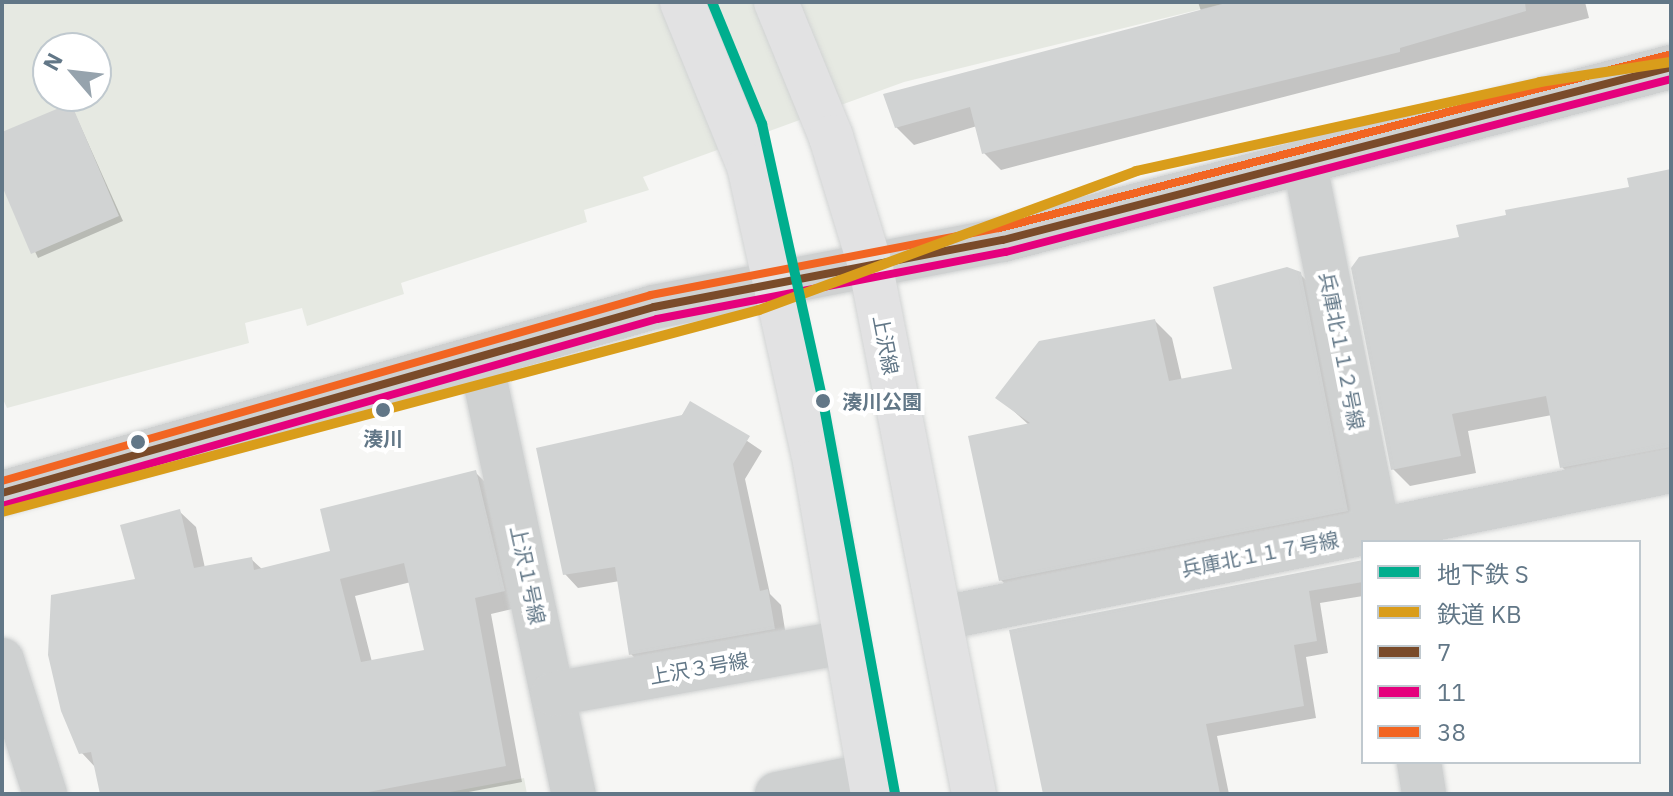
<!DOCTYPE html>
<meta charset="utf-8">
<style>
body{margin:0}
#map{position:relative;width:1673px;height:796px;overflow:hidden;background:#f6f6f4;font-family:"IBM Plex Sans","Noto Sans JP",sans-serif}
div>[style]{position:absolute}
.green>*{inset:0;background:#e6e9e2}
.shadow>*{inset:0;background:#0003}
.building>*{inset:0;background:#d1d3d3}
.roads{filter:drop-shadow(0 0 2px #d1d3d3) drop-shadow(0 0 2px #d1d3d3)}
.minor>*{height:44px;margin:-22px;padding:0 22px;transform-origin:22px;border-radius:22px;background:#cfd1d1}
.major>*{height:44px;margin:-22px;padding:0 22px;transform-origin:22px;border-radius:22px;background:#e2e2e3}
.bus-1>*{height:8px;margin:-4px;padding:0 4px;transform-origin:4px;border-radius:4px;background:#7a4b2a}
.bus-2>*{height:8px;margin:-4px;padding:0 4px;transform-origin:4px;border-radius:4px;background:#e5007d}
.bus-3>*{height:8px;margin:-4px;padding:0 4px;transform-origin:4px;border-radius:4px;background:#f26522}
.rail-1>*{height:10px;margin:-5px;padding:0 5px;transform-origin:5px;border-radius:5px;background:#d99d1b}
.metro-1>*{height:10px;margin:-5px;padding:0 5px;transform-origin:5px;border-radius:5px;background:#00ae8e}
.dots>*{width:22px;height:22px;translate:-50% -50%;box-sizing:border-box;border:4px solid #fff;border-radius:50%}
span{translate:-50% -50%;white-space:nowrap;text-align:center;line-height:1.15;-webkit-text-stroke:8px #fff;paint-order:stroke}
.street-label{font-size:20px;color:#627787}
.stop-label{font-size:20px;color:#627787;font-weight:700}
.left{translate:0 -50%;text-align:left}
.frame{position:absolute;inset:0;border:4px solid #627787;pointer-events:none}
.legend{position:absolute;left:1361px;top:540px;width:280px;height:224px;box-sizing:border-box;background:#fff;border:2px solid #c0c9cf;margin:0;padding:10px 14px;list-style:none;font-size:24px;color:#627787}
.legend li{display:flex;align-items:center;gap:16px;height:40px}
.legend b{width:40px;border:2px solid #c0c9cf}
.north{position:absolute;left:32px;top:32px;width:80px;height:80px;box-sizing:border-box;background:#fff;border:2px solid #c0c9cf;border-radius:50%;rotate:298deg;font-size:22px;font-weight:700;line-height:32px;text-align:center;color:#627787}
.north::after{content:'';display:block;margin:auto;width:28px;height:36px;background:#96a3ad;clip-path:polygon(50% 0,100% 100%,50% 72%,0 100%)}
</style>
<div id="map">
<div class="green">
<i style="clip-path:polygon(evenodd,2px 2px,1230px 2px,904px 82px,643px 177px,649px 190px,584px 210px,587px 222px,401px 283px,404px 294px,307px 326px,302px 308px,245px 323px,249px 343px,7px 408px,2px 397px,2px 2px,48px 48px,96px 48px,96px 96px,48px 96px,48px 48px)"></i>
<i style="clip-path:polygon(524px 778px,527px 794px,439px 794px)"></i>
</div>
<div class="shadow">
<i style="clip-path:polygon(1198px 2px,1585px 2px,1589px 18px,1001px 170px,984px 153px,977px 126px,914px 145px,896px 127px,1201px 11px)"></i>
<i style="clip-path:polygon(71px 105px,123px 221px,38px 258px,2px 181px,2px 134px)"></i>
<i style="clip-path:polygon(1671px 171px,1671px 465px,1579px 484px,1562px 467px,1552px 415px,1468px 431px,1476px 473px,1410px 486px,1393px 469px,1461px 238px,1631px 189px)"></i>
<i style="clip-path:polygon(1300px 274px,1318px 292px,1365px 528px,1019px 598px,1001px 580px,1029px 425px,998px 397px,1155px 321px,1172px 338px,1182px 381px,1234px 371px)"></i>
<i style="clip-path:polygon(691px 403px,762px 451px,745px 479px,770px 594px,781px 605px,787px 642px,644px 667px,631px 654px,620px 581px,578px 588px,565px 574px)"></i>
<i style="clip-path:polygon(evenodd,475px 472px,492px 489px,520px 607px,491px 614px,522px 782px,458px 794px,102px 794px,96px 768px,81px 752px,138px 581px,179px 511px,196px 527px,205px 568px,251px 559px,263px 570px,332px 552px,475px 472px,411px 582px,427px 651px,372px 662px,355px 596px,411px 582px)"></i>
<i style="clip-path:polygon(1363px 562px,1363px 596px,1320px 603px,1328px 653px,1306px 657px,1316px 718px,1217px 736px,1229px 794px,1044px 794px,1011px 632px)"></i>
</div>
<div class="building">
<i style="clip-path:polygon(1230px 2px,1525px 2px,1526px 11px,1400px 48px,1400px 52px,982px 154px,970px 107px,895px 128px,883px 94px)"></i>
<i style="clip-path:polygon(71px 103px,119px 216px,31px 254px,2px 186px,2px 132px)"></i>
<i style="clip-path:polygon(1671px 169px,1671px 447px,1560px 468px,1546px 396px,1452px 414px,1461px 456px,1391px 470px,1351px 268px,1359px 257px,1459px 237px,1456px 225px,1506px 215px,1505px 210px,1629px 187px,1627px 178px)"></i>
<i style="clip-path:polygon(1287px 267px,1301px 272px,1348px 511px,999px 581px,968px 436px,1030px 423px,995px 398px,1039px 341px,1155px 319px,1169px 381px,1232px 369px,1213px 287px)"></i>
<i style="clip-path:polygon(690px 401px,750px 436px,733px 464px,760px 591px,768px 589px,775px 629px,629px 655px,615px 567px,563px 575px,536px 448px,682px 415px)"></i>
<i style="clip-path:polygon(evenodd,476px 470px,505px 591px,475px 598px,506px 766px,358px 794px,100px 794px,91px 752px,79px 754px,61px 711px,48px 655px,51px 595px,135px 579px,120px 525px,180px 509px,194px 568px,252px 557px,254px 570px,330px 551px,320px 509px,476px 470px,404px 563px,424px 650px,361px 662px,340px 579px,404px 563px)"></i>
<i style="clip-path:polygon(1363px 560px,1363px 582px,1309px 591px,1317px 641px,1294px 645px,1304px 706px,1206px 724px,1220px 794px,1043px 794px,1009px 630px)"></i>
</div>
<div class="roads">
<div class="minor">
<i style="left:1304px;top:160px;width:389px;rotate:78.7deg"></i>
<i style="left:480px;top:357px;width:447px;rotate:77.9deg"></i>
<i style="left:2px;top:493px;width:678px;rotate:-15.92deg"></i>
<i style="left:654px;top:307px;width:355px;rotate:-10.9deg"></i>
<i style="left:1003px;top:240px;width:690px;rotate:-14.52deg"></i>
<i style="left:943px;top:618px;width:743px;rotate:-11.42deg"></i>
<i style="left:2px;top:660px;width:141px;rotate:72.2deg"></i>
<i style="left:553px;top:694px;width:297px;rotate:-10.1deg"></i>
<i style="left:1419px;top:762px;width:32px;rotate:81deg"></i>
<i style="left:777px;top:794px;width:94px;rotate:-11.7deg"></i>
</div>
<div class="major">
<i style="left:682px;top:2px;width:177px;rotate:67.8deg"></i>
<i style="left:749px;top:166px;width:303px;rotate:77.4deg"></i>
<i style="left:815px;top:462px;width:337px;rotate:80.1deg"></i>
<i style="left:776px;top:2px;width:146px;rotate:67.8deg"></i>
<i style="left:831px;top:137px;width:137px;rotate:73deg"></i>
<i style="left:871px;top:268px;width:536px;rotate:78.92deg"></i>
</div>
</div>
<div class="bus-1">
<i style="left:2px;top:493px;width:678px;rotate:-15.92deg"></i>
<i style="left:654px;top:307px;width:355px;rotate:-10.9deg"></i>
<i style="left:1003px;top:240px;width:690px;rotate:-14.52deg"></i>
</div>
<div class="bus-2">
<i style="left:5px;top:505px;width:678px;rotate:-15.92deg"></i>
<i style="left:657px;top:319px;width:355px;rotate:-10.9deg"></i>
<i style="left:1006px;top:252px;width:687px;rotate:-14.58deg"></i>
</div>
<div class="bus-3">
<i style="left:2px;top:481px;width:675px;rotate:-15.99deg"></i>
<i style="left:651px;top:295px;width:355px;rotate:-10.9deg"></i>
<i style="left:1000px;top:228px;width:690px;rotate:-14.52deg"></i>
</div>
<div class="rail-1">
<i style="left:2px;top:512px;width:783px;rotate:-14.94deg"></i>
<i style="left:759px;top:310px;width:402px;rotate:-20.2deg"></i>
<i style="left:1136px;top:171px;width:414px;rotate:-12.4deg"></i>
<i style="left:1540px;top:82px;width:133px;rotate:-8.7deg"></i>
</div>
<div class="metro-1">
<i style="left:712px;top:2px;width:132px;rotate:67.7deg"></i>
<i style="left:762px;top:124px;width:284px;rotate:77.6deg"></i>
<i style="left:823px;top:401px;width:400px;rotate:79.6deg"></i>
</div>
<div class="dots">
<i style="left:823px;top:401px;background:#627787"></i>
<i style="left:383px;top:410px;background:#627787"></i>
<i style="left:138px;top:442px;background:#627787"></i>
</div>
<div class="street-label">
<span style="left:886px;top:345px;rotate:79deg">上沢線</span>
<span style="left:1342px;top:351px;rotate:79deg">兵庫北１１２号線</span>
<span style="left:1260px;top:554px;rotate:-11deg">兵庫北１１７号線</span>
<span style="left:528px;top:575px;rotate:78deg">上沢１号線</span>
<span style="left:699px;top:668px;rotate:-10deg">上沢３号線</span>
</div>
<div class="stop-label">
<span class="left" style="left:842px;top:401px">湊川公園</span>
<span style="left:383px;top:438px">湊川</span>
</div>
<div class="frame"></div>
<ul class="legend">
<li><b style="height:10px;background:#00ae8e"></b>地下鉄 S</li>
<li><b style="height:10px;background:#d99d1b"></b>鉄道 KB</li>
<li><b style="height:10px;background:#7a4b2a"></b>7</li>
<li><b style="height:10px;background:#e5007d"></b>11</li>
<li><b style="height:10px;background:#f26522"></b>38</li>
</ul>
<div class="north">N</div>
</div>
